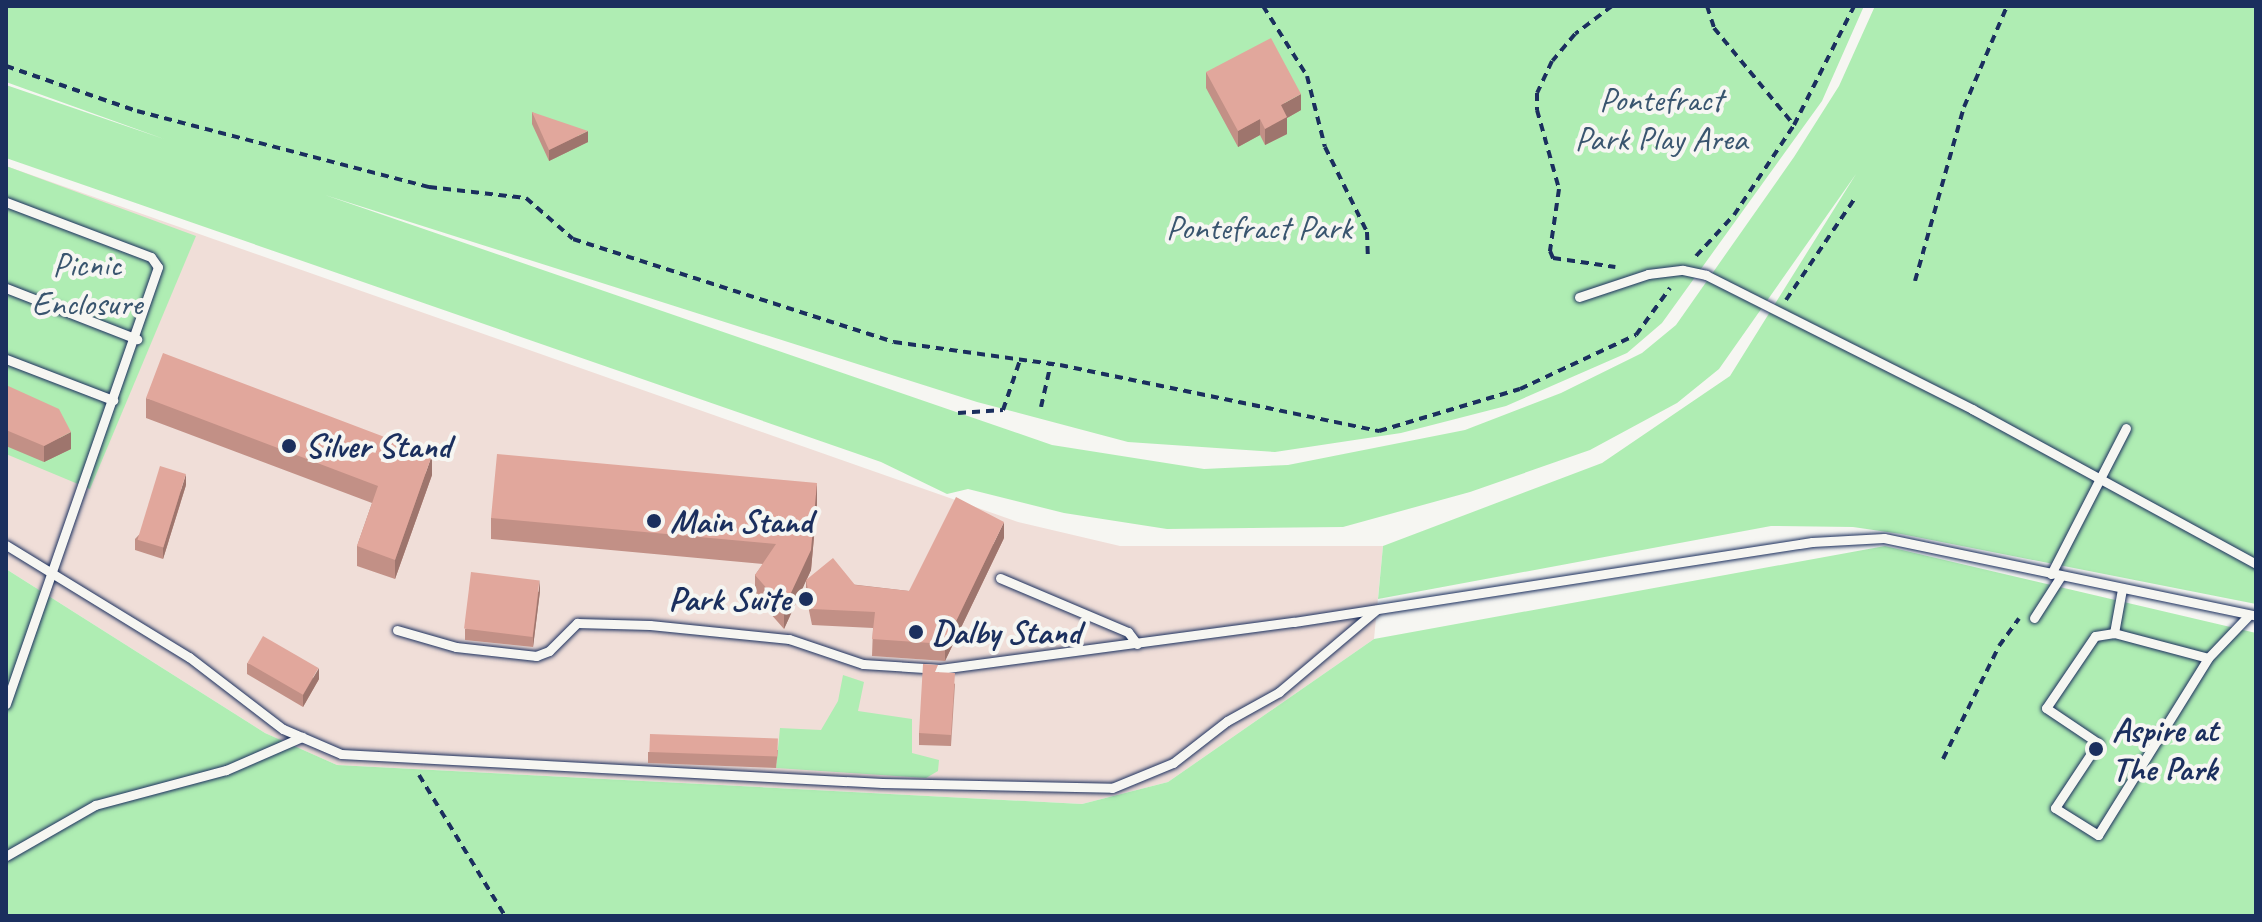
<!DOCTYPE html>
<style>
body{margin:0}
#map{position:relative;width:2262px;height:922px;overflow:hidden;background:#f6f6f2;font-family:Caveat,sans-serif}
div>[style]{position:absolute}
.built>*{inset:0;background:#f0ded8}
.green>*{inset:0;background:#afedb3}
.path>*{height:4px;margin-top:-2px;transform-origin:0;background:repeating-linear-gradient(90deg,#1b2f5e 0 8px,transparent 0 14px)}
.roads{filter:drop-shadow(0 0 2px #1b2f5e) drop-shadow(0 0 2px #1b2f5e)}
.service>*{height:9px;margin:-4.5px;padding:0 4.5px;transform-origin:4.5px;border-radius:4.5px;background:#f6f6f2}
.wall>*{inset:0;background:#c29086}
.shaded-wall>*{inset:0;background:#9e756d}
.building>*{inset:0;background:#e1a79c;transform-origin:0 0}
.dots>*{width:22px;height:22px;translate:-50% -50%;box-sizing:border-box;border:4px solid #f6f6f2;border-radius:50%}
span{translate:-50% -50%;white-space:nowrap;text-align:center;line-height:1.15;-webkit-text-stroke:8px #f6f6f2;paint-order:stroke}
.park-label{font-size:34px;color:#39556f}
.poi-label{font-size:34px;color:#1b2f5e;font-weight:700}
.left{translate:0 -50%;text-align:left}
.right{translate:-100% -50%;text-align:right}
.frame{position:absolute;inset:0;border:8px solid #1b2f5e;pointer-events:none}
</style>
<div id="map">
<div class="built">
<i style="clip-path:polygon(6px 166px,1018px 522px,1120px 546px,1383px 546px,1374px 639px,1168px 782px,1082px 804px,337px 765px,265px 733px,6px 569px)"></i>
</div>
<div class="green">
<i style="clip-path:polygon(6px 6px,1864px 6px,1822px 101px,1662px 323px,1627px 353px,1506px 406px,1401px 433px,1275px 452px,1128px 442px,977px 402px,325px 195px,1052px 445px,1204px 469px,1288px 465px,1465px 430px,1561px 393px,1642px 353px,1676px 325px,1794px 157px,1839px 86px,1875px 6px,2256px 6px,2256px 604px,1901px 534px,1853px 527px,1771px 526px,1378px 599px,1383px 546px,1602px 463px,1730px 376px,1856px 174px,1719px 369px,1677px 403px,1590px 450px,1470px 492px,1343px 527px,1167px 529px,1064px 513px,968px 489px,947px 494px,881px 462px,6px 158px,6px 85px,164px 139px,6px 82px)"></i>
<i style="clip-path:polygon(6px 166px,196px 236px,90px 489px,6px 454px)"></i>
<i style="clip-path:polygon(1885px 546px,2256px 633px,2256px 916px,6px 916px,6px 569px,265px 733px,337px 765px,1082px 804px,1168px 782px,1374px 639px)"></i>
<i style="clip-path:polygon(843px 675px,864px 682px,858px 711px,912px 719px,912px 753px,939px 760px,938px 771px,926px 778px,776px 768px,780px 728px,821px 730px,838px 701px)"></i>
</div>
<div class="path">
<i style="left:1263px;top:6px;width:83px;rotate:57.8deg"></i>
<i style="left:1307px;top:76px;width:73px;rotate:75.8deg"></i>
<i style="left:1325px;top:147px;width:95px;rotate:63.7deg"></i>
<i style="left:1367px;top:232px;width:28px;rotate:88deg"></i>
<i style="left:1612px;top:6px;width:46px;rotate:142.9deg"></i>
<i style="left:1575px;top:34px;width:35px;rotate:130deg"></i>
<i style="left:1552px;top:61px;width:35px;rotate:115deg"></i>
<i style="left:1537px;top:93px;width:17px;rotate:90deg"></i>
<i style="left:1537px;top:110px;width:82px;rotate:74.4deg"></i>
<i style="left:1559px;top:189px;width:63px;rotate:98.3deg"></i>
<i style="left:1550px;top:251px;width:8px;rotate:67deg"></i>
<i style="left:1553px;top:258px;width:63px;rotate:8.3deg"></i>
<i style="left:1707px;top:6px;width:23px;rotate:72deg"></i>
<i style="left:1714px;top:28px;width:126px;rotate:50.5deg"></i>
<i style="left:6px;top:66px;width:139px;rotate:19deg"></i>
<i style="left:137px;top:111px;width:302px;rotate:14.6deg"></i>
<i style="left:429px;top:187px;width:98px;rotate:6.5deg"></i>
<i style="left:526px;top:198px;width:62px;rotate:41.1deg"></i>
<i style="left:573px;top:239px;width:337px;rotate:17.8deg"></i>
<i style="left:894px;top:342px;width:168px;rotate:7.9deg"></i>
<i style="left:1060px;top:365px;width:326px;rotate:11.7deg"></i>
<i style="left:1379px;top:431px;width:147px;rotate:-16.6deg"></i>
<i style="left:1520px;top:389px;width:128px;rotate:-25deg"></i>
<i style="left:1636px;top:335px;width:58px;rotate:-54.1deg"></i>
<i style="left:1696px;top:256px;width:56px;rotate:-47.2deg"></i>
<i style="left:1734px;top:215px;width:108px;rotate:-56.3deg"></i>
<i style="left:1794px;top:125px;width:133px;rotate:-63.2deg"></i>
<i style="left:1915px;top:281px;width:181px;rotate:-74.3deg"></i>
<i style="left:1964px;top:107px;width:110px;rotate:-66.9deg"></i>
<i style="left:1786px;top:300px;width:123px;rotate:-55.9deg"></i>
<i style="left:1041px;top:407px;width:45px;rotate:-77.2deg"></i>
<i style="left:958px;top:413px;width:45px;rotate:-3.8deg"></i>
<i style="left:1003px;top:410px;width:53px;rotate:-71.2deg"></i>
<i style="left:1943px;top:759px;width:126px;rotate:-63.6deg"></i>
<i style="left:1999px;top:646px;width:34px;rotate:-54deg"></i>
<i style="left:419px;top:775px;width:165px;rotate:58.6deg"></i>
</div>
<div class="roads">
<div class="service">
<i style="left:6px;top:202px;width:155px;rotate:20.8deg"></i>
<i style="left:151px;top:257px;width:12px;rotate:55deg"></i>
<i style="left:158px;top:267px;width:463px;rotate:109.2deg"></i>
<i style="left:6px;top:288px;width:141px;rotate:21.3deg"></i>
<i style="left:1579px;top:297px;width:73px;rotate:-18.4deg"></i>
<i style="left:1648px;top:274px;width:35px;rotate:-7deg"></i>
<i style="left:1683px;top:270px;width:24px;rotate:12deg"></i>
<i style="left:1706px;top:275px;width:298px;rotate:26.7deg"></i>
<i style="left:1972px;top:409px;width:324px;rotate:28.6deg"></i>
<i style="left:6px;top:359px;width:115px;rotate:21deg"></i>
<i style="left:6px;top:545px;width:215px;rotate:31.5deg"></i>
<i style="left:189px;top:657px;width:118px;rotate:37.5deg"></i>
<i style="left:283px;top:729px;width:63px;rotate:23.3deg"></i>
<i style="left:341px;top:754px;width:542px;rotate:3.07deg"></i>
<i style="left:882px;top:783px;width:230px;rotate:1.2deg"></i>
<i style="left:1112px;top:788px;width:66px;rotate:-22.3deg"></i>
<i style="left:1173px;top:763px;width:68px;rotate:-37.9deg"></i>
<i style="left:1227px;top:721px;width:60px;rotate:-29.1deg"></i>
<i style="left:1279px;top:692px;width:127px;rotate:-40.2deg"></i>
<i style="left:2051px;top:574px;width:164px;rotate:-62.8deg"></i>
<i style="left:1000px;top:578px;width:139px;rotate:22.9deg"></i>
<i style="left:1128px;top:632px;width:15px;rotate:53deg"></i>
<i style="left:2122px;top:589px;width:45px;rotate:100.3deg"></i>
<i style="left:2114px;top:633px;width:97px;rotate:14.9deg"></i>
<i style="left:2208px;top:658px;width:59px;rotate:-46.4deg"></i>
<i style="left:2034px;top:618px;width:50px;rotate:-57.3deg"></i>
<i style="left:397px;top:630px;width:61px;rotate:16.1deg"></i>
<i style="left:456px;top:647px;width:81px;rotate:6.4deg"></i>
<i style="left:536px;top:656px;width:14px;rotate:-21deg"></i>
<i style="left:549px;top:651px;width:40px;rotate:-45deg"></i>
<i style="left:577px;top:623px;width:73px;rotate:1.6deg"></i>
<i style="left:650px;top:625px;width:140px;rotate:5.8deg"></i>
<i style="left:789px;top:639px;width:78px;rotate:18.7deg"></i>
<i style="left:863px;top:664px;width:77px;rotate:3.7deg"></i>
<i style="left:940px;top:669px;width:357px;rotate:-7.6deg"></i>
<i style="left:1294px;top:622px;width:524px;rotate:-8.78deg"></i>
<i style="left:1812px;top:542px;width:72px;rotate:-3.2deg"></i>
<i style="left:1884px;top:538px;width:380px;rotate:11.8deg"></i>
<i style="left:2114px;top:633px;width:19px;rotate:171deg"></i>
<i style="left:2095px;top:636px;width:87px;rotate:124.2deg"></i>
<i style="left:2046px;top:708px;width:63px;rotate:33.9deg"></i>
<i style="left:2098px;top:743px;width:78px;rotate:123.5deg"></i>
<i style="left:2055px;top:808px;width:51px;rotate:32.1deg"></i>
<i style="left:2098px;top:835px;width:208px;rotate:-58.1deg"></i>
<i style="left:6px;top:856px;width:103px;rotate:-29.8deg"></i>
<i style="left:95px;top:805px;width:136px;rotate:-15deg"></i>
<i style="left:226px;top:770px;width:83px;rotate:-23.5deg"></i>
</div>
</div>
<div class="wall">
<i style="clip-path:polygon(1206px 72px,1301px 110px,1287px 118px,1287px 134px,1265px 145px,1260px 135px,1238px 147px,1206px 88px)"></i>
<i style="clip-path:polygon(532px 112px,588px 142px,549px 161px,532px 124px)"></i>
<i style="clip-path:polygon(6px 385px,71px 449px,44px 462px,6px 446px)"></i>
<i style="clip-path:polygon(146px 398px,432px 475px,395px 579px,357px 566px,357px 546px,372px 503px,146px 418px)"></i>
<i style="clip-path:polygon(186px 485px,163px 559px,135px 550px,135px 539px)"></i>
<i style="clip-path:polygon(817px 504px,811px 570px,807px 579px,909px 591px,1004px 538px,945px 661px,872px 656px,873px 628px,812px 625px,806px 596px,806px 580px,784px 629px,755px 596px,755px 575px,763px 564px,491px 539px,491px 518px)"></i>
<i style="clip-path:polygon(540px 591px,533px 647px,465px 640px,465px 629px)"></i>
<i style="clip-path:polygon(247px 663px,319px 679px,303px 707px,247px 674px)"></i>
<i style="clip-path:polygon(938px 672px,955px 684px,951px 746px,919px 745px,919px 733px)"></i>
<i style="clip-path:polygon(778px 750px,776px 768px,648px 763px,648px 752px)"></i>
</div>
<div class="shaded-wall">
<i style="clip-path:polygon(1301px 94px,1301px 110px,1287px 118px,1287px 134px,1265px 145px,1265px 129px,1281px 105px)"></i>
<i style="clip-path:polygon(1260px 119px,1260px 135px,1238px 147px,1238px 131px)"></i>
<i style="clip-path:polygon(588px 131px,588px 142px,549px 161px,549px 150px)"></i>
<i style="clip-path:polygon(71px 432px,71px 449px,44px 462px,44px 446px)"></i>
<i style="clip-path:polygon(432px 455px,432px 475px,395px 579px,395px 560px)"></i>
<i style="clip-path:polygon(186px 474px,186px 485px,163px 559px,163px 548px)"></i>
<i style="clip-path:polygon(817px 483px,817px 504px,811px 570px,784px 629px,784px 608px)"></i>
<i style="clip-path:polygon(1004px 522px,1004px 538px,945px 661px,945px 644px)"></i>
<i style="clip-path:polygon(540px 580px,540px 591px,533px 647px,533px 636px)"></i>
<i style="clip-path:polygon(319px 668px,319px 679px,303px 707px,303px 695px)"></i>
</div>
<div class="building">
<i style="clip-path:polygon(1271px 38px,1301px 94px,1281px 105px,1287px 117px,1265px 129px,1260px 119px,1238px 131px,1206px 72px)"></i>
<i style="clip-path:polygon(532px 112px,588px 131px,549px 150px)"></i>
<i style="clip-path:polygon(163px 353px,432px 455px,395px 560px,357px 546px,378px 486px,146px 398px)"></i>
<i style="clip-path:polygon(6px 385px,59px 409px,71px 432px,44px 446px,6px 430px)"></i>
<i style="clip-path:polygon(497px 454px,817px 483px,811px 550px,784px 608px,755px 575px,776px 544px,491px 518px)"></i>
<i style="left:160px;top:466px;width:27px;height:77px;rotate:17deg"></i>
<i style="clip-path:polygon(956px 497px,1004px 522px,945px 644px,872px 639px,875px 612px,812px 609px,806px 580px,833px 558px,855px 585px,909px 591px)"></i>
<i style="left:471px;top:572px;width:69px;height:57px;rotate:7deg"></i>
<i style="left:263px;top:636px;width:64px;height:31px;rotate:30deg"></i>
<i style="clip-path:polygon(923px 664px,938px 665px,935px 672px,955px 673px,951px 735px,919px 733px)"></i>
<i style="left:650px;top:734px;width:128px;height:18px;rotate:2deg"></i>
</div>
<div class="dots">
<i style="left:289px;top:446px;background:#1b2f5e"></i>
<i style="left:654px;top:521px;background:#1b2f5e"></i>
<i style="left:806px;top:599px;background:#1b2f5e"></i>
<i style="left:916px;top:632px;background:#1b2f5e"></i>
<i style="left:2096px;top:749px;background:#1b2f5e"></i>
</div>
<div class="park-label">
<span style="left:1661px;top:119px">Pontefract<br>Park Play Area</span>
<span style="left:1259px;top:228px">Pontefract Park</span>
<span style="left:87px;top:284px">Picnic<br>Enclosure</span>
</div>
<div class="poi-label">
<span class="left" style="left:305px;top:446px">Silver Stand</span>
<span class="left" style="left:670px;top:521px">Main Stand</span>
<span class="right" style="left:790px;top:599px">Park Suite</span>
<span class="left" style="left:932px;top:632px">Dalby Stand</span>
<span class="left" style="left:2112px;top:749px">Aspire at<br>The Park</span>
</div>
<div class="frame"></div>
</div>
